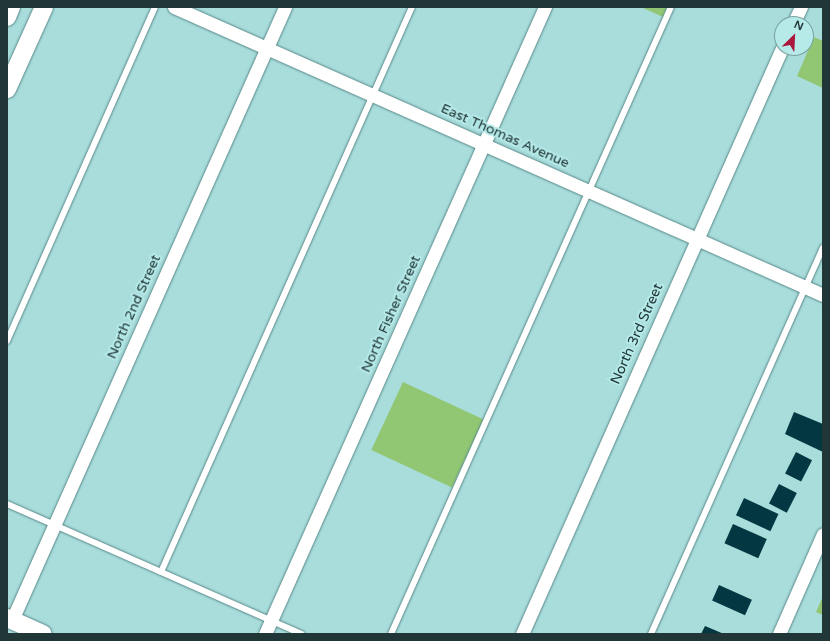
<!DOCTYPE html>
<style>
body{margin:0}
#map{position:relative;width:830px;height:641px;overflow:hidden;background:#a9dddc;font-family:"Varela Round",sans-serif}
div>[style]{position:absolute}
.green>*{inset:0;background:#91c672;transform-origin:0 0}
.building>*{inset:0;background:#033842;transform-origin:0 0}
.roads{filter:drop-shadow(0 0 1px #578888) drop-shadow(0 0 1px #578888)}
.lane>*{height:6px;margin:-3px;padding:0 3px;transform-origin:3px;border-radius:3px;background:#fff}
.street>*{height:13px;margin:-6.5px;padding:0 6.5px;transform-origin:6.5px;border-radius:6.5px;background:#fff}
.secondary>*{height:18px;margin:-9px;padding:0 9px;transform-origin:9px;border-radius:9px;background:#fff}
span{translate:-50% -50%;white-space:nowrap;text-align:center;line-height:1.15;-webkit-text-stroke:4px #b5eae9;paint-order:stroke}
.street-label{font-size:14px;color:#213636}
.frame{position:absolute;inset:0;border:8px solid #213636;pointer-events:none}
.north{position:absolute;left:774px;top:16px;width:40px;height:40px;box-sizing:border-box;background:#b5eae9;border:1px solid #7aa2a1;border-radius:50%;rotate:24deg;font-size:11px;font-weight:700;line-height:16px;text-align:center;color:#213636}
.north::after{content:'';display:block;margin:auto;width:14px;height:18px;background:#ab163c;clip-path:polygon(50% 0,100% 100%,50% 72%,0 100%)}
</style>
<div id="map">
<div class="green">
<i style="clip-path:polygon(641px 7px,667px 7px,663px 17px)"></i>
<i style="clip-path:polygon(814px 37px,823px 41px,823px 88px,797px 76px)"></i>
<i style="left:403px;top:382px;width:89px;height:75px;rotate:25deg"></i>
<i style="clip-path:polygon(823px 596px,823px 615px,816px 612px)"></i>
</div>
<div class="building">
<i style="clip-path:polygon(794px 412px,823px 424px,823px 452px,785px 434px)"></i>
<i style="left:796px;top:452px;width:18px;height:24px;rotate:27deg"></i>
<i style="left:779px;top:484px;width:20px;height:22px;rotate:27deg"></i>
<i style="left:744px;top:498px;width:38px;height:19px;rotate:25deg"></i>
<i style="left:733px;top:524px;width:37px;height:21px;rotate:24deg"></i>
<i style="left:719px;top:585px;width:36px;height:17px;rotate:24deg"></i>
<i style="clip-path:polygon(705px 626px,724px 634px,701px 634px)"></i>
</div>
<div class="roads">
<div class="lane">
<i style="left:7px;top:341px;width:365px;rotate:-66.1deg"></i>
<i style="left:7px;top:504px;width:322px;rotate:23.8deg"></i>
<i style="left:161px;top:572px;width:618px;rotate:-66.05deg"></i>
<i style="left:391px;top:634px;width:687px;rotate:-65.94deg"></i>
<i style="left:651px;top:634px;width:423px;rotate:-66deg"></i>
</div>
<div class="street">
<i style="left:174px;top:7px;width:710px;rotate:23.93deg"></i>
<i style="left:793px;top:24px;width:19px;rotate:-65deg"></i>
<i style="left:12px;top:620px;width:671px;rotate:-65.99deg"></i>
<i style="left:265px;top:634px;width:687px;rotate:-65.94deg"></i>
<i style="left:522px;top:634px;width:641px;rotate:-66.07deg"></i>
<i style="left:779px;top:634px;width:109px;rotate:-66.3deg"></i>
</div>
<div class="secondary">
<i style="left:7px;top:17px;width:11px;rotate:-68deg"></i>
<i style="left:7px;top:89px;width:90px;rotate:-65.7deg"></i>
<i style="left:7px;top:618px;width:39px;rotate:24deg"></i>
</div>
</div>
<div class="street-label">
<span style="left:505px;top:136px;rotate:24deg">East Thomas Avenue</span>
<span style="left:134px;top:307px;rotate:-66deg">North 2nd Street</span>
<span style="left:391px;top:314px;rotate:-66deg">North Fisher Street</span>
<span style="left:637px;top:334px;rotate:-66deg">North 3rd Street</span>
</div>
<div class="frame"></div>
<div class="north">N</div>
</div>
